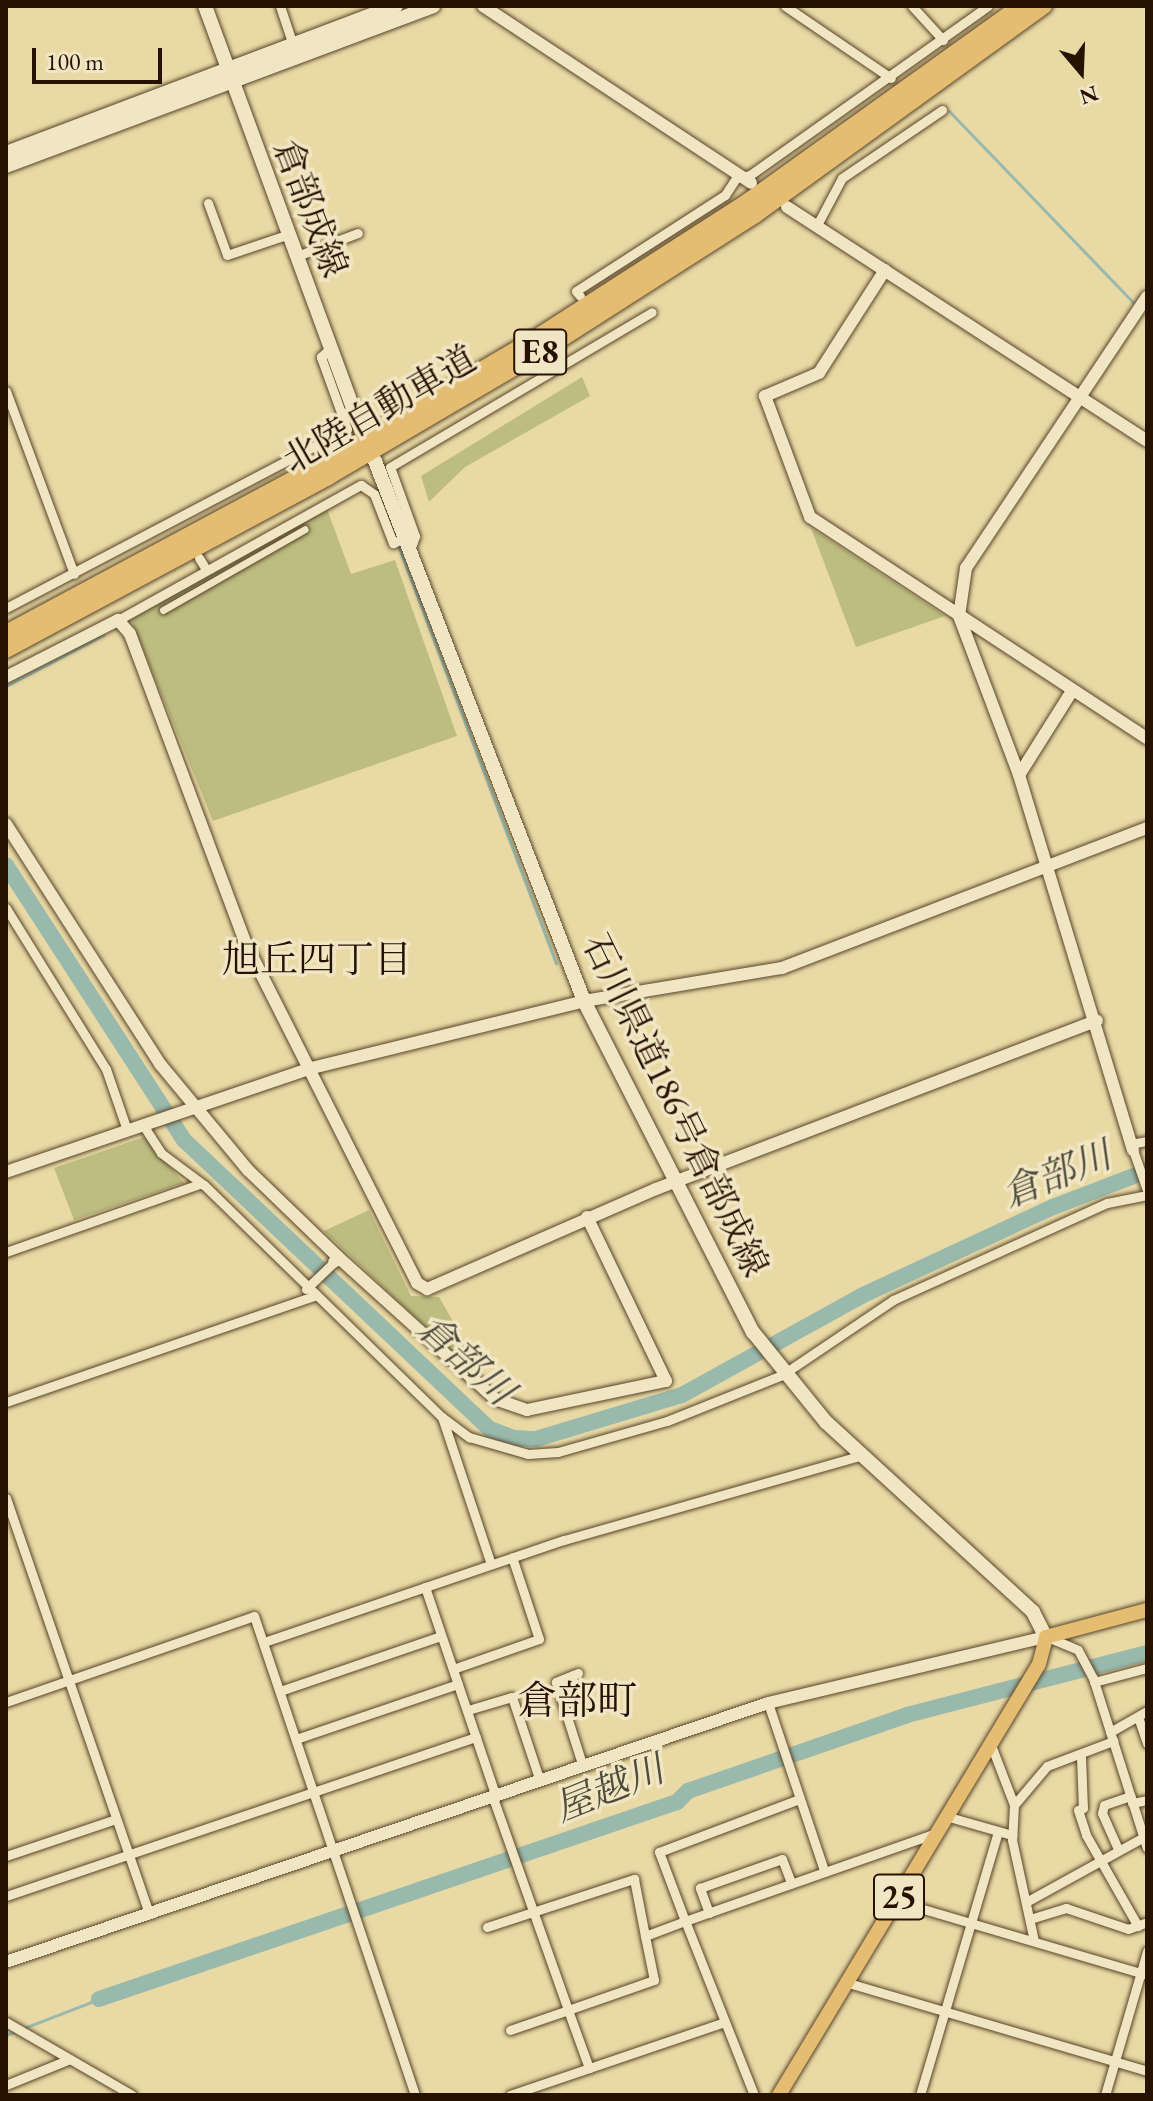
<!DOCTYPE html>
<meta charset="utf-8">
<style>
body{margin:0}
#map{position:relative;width:1153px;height:2101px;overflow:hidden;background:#e9d9a5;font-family:"EB Garamond","Noto Serif JP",serif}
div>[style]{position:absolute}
.green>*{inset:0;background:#bdbd81}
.stream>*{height:3px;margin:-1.5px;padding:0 1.5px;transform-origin:1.5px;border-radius:1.5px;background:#98b9ac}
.river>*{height:16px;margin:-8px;padding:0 8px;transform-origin:8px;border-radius:8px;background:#98b9ac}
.roads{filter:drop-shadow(0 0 2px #584429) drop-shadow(0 0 2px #584429)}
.pedestrian>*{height:7px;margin:-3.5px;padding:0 3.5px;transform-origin:3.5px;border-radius:3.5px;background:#f1e6c4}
.minor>*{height:9px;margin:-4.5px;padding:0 4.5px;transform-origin:4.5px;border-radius:4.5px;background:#f1e6c4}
.tertiary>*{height:12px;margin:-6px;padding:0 6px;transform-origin:6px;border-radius:6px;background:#f1e6c4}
.secondary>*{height:14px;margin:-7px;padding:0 7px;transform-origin:7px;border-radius:7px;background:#f1e6c4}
.primary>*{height:14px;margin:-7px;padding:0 7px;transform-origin:7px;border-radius:7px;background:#e4bc72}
.motorway>*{height:16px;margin:-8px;padding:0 8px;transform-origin:8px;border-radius:8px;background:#e4bc72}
span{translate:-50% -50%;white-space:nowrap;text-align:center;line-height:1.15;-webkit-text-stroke:7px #f1e6c4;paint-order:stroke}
.shield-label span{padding:2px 6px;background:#f1e6c4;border:2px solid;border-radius:6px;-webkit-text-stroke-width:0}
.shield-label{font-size:34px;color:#271200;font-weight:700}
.street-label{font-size:36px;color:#271200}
.neighbourhood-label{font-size:38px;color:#271200}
.water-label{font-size:38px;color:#4f4c3c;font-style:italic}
.quarter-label{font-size:40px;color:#271200}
.frame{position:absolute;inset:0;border:8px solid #271200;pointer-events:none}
.north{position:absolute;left:1041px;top:32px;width:80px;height:80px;-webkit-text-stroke:6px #f1e6c4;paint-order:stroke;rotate:161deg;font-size:22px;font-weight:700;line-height:32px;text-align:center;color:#271200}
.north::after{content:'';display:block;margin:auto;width:28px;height:36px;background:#271200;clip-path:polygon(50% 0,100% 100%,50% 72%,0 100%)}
.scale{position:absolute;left:32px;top:48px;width:130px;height:36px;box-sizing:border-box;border:4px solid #271200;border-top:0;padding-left:10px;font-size:24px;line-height:28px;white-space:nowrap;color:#271200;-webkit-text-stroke:6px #f1e6c4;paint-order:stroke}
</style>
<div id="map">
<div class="green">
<i style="clip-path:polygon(582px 377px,590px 396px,465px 467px,429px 502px,421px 476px)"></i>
<i style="clip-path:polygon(327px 509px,351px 574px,395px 560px,457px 736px,213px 821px,130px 617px)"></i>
<i style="clip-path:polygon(811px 528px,945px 616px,856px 647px)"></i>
<i style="clip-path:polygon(144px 1137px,184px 1183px,74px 1220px,54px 1168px)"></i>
<i style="clip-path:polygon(369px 1210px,411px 1296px,439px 1297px,494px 1392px,324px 1231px)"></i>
</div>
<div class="stream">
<i style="left:949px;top:111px;width:265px;rotate:46.1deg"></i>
<i style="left:399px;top:548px;width:444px;rotate:69.3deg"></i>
<i style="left:6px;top:686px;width:110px;rotate:-27.7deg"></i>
<i style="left:6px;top:2035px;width:100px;rotate:-21.2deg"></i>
</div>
<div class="river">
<i style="left:6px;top:865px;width:328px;rotate:57.1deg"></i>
<i style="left:184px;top:1140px;width:421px;rotate:43.4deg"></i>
<i style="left:490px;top:1429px;width:26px;rotate:21deg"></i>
<i style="left:514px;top:1438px;width:22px;rotate:3deg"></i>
<i style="left:536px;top:1439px;width:152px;rotate:-16.8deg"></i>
<i style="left:682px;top:1395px;width:205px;rotate:-28.9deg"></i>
<i style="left:861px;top:1296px;width:212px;rotate:-24.9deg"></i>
<i style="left:1053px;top:1207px;width:101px;rotate:-21deg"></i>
<i style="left:99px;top:1999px;width:611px;rotate:-18.82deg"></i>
<i style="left:677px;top:1802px;width:16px;rotate:-45deg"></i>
<i style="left:688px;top:1791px;width:232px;rotate:-19.1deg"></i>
<i style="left:907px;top:1715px;width:248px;rotate:-14.5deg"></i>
</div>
<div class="roads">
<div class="pedestrian">
<i style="left:163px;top:610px;width:163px;rotate:-29.7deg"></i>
</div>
<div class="minor">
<i style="left:280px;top:6px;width:44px;rotate:71.6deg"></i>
<i style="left:785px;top:6px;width:128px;rotate:34.2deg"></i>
<i style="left:912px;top:6px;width:46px;rotate:47.6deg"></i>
<i style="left:208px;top:203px;width:55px;rotate:69.9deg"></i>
<i style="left:227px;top:255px;width:65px;rotate:-18.7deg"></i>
<i style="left:817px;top:225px;width:53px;rotate:-62deg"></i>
<i style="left:842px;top:178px;width:121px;rotate:-34.2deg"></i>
<i style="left:297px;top:256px;width:65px;rotate:-20.7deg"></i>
<i style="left:580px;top:296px;width:6px;rotate:-129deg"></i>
<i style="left:576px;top:291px;width:177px;rotate:-32.8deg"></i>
<i style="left:725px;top:195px;width:20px;rotate:-57deg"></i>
<i style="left:736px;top:178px;width:14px;rotate:-12deg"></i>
<i style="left:750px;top:175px;width:292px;rotate:-35.4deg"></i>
<i style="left:6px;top:391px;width:195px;rotate:69.6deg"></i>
<i style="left:410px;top:550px;width:15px;rotate:-70deg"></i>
<i style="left:415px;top:536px;width:73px;rotate:-109.9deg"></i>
<i style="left:390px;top:467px;width:304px;rotate:-30.6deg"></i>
<i style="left:199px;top:558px;width:13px;rotate:58deg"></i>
<i style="left:6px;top:608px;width:385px;rotate:-27.7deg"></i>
<i style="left:347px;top:429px;width:77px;rotate:-109.9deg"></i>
<i style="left:321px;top:357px;width:14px;rotate:-45deg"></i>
<i style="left:118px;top:620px;width:278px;rotate:-29.1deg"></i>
<i style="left:361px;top:485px;width:16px;rotate:35deg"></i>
<i style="left:374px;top:494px;width:53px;rotate:68.8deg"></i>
<i style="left:393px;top:543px;width:13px;rotate:-23deg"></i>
<i style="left:6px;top:908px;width:190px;rotate:58.2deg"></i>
<i style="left:106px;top:1069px;width:65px;rotate:71deg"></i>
<i style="left:143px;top:1125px;width:33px;rotate:57deg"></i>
<i style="left:161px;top:1153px;width:54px;rotate:36.7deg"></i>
<i style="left:204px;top:1185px;width:332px;rotate:44.3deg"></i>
<i style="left:442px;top:1417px;width:155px;rotate:71.6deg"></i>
<i style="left:1131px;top:1144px;width:16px;rotate:-11deg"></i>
<i style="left:1133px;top:1150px;width:42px;rotate:70.7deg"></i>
<i style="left:6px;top:1252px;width:205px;rotate:-19.4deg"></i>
<i style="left:306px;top:1289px;width:39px;rotate:-44deg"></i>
<i style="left:6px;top:1402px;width:328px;rotate:-19deg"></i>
<i style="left:442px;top:1417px;width:34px;rotate:37deg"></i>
<i style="left:469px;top:1437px;width:61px;rotate:16.1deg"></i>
<i style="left:528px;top:1454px;width:30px;rotate:-4deg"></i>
<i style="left:558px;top:1452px;width:113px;rotate:-15.9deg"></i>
<i style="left:667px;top:1421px;width:124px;rotate:-21.8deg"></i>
<i style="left:782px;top:1375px;width:134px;rotate:-34deg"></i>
<i style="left:893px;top:1300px;width:235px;rotate:-24.4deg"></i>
<i style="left:1107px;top:1203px;width:41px;rotate:-11.3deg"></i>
<i style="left:6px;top:1498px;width:440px;rotate:71deg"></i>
<i style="left:425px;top:1587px;width:219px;rotate:71.3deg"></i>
<i style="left:1050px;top:1638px;width:30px;rotate:23deg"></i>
<i style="left:1078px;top:1650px;width:32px;rotate:62deg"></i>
<i style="left:1093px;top:1678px;width:178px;rotate:72.4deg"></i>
<i style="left:264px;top:1642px;width:317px;rotate:-18.8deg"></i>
<i style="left:564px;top:1540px;width:311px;rotate:-15.9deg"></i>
<i style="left:453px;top:1669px;width:91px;rotate:-19.2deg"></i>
<i style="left:539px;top:1639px;width:86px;rotate:-108.2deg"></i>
<i style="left:578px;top:1673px;width:24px;rotate:158deg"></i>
<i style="left:556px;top:1682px;width:86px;rotate:72.4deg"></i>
<i style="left:1094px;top:1682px;width:55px;rotate:-14.8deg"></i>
<i style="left:280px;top:1691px;width:170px;rotate:-18.9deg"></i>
<i style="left:6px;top:1702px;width:262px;rotate:-19.1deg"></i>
<i style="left:254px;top:1616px;width:505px;rotate:71.42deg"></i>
<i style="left:768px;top:1703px;width:176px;rotate:71.5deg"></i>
<i style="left:468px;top:1710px;width:46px;rotate:-16.5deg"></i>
<i style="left:512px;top:1697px;width:85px;rotate:71.6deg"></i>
<i style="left:1138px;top:1717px;width:28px;rotate:71deg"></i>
<i style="left:1110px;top:1732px;width:43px;rotate:-29.6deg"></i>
<i style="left:296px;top:1739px;width:171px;rotate:-18.8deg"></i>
<i style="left:991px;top:1745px;width:64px;rotate:69deg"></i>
<i style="left:1014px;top:1805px;width:35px;rotate:93deg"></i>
<i style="left:1012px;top:1840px;width:103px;rotate:77.7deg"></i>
<i style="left:1081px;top:1757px;width:51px;rotate:87.8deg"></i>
<i style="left:1083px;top:1808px;width:5px;rotate:158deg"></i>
<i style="left:1078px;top:1810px;width:26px;rotate:72deg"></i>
<i style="left:1086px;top:1835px;width:105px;rotate:60.3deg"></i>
<i style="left:492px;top:1795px;width:228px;rotate:70.5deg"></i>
<i style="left:568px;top:2010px;width:91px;rotate:-19.2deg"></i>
<i style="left:654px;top:1980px;width:45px;rotate:-101.6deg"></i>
<i style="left:645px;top:1936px;width:43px;rotate:-20.6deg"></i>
<i style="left:685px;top:1921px;width:74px;rotate:-110.6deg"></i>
<i style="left:659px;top:1852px;width:150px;rotate:-20.7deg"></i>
<i style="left:1132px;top:1803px;width:15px;rotate:-11deg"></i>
<i style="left:1014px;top:1805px;width:51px;rotate:-49.8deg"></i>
<i style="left:1047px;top:1766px;width:71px;rotate:-20.7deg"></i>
<i style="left:949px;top:1817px;width:66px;rotate:15.9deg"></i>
<i style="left:1118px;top:1849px;width:39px;rotate:-114deg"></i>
<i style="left:1102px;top:1813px;width:8px;rotate:-76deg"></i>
<i style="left:1104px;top:1805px;width:28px;rotate:-19deg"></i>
<i style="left:6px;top:1856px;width:116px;rotate:-18.6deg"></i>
<i style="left:6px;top:1896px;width:496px;rotate:-18.7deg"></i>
<i style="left:896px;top:1901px;width:262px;rotate:16.4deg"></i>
<i style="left:1026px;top:1902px;width:132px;rotate:-28.9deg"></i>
<i style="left:709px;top:1913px;width:27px;rotate:-110deg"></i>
<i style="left:700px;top:1888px;width:87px;rotate:-19.5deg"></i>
<i style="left:782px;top:1859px;width:26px;rotate:69deg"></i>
<i style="left:1030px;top:1919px;width:38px;rotate:-17deg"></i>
<i style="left:1066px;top:1908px;width:65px;rotate:18.7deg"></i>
<i style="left:1128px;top:1929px;width:20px;rotate:-20deg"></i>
<i style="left:487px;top:1927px;width:155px;rotate:-18.1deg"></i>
<i style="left:634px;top:1879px;width:58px;rotate:79.1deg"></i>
<i style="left:845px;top:1982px;width:315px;rotate:16.4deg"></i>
<i style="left:6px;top:2022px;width:146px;rotate:30.1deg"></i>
<i style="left:510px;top:2030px;width:61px;rotate:-19deg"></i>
<i style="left:568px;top:2010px;width:62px;rotate:70.1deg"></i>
<i style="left:6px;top:2085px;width:69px;rotate:-22.1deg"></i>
<i style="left:510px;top:2095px;width:226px;rotate:-18.8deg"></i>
<i style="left:754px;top:2095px;width:187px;rotate:-111.6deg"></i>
<i style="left:685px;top:1921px;width:266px;rotate:-19.3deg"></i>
<i style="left:920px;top:2095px;width:271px;rotate:-73.5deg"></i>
<i style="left:1105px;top:2095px;width:150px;rotate:-73.7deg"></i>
</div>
<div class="tertiary">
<i style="left:483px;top:6px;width:321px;rotate:33.4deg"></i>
<i style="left:787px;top:207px;width:429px;rotate:33deg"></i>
<i style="left:885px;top:270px;width:122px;rotate:122.7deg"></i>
<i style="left:819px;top:373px;width:59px;rotate:156.9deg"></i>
<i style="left:765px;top:396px;width:129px;rotate:69.6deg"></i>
<i style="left:810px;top:517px;width:403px;rotate:33.3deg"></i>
<i style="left:6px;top:677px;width:126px;rotate:-27deg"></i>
<i style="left:118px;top:620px;width:18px;rotate:49deg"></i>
<i style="left:130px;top:634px;width:329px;rotate:69.5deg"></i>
<i style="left:245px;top:942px;width:382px;rotate:63.2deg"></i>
<i style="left:417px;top:1283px;width:12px;rotate:31deg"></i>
<i style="left:427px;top:1289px;width:250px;rotate:-23.6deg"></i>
<i style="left:656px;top:1189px;width:472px;rotate:-20.9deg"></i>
<i style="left:1072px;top:691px;width:99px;rotate:122.2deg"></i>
<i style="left:1019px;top:775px;width:392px;rotate:73.1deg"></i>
<i style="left:1019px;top:775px;width:170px;rotate:-110.7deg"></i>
<i style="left:959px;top:616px;width:49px;rotate:-81.7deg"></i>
<i style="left:966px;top:568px;width:326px;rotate:-56.3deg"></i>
<i style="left:6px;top:824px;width:285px;rotate:57.3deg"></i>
<i style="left:160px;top:1064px;width:138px;rotate:50.3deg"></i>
<i style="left:248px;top:1170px;width:125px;rotate:44deg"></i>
<i style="left:338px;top:1257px;width:6px;rotate:129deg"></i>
<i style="left:6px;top:1172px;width:319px;rotate:-18.8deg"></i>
<i style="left:308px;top:1069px;width:284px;rotate:-13.8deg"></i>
<i style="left:584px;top:1001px;width:201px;rotate:-9.5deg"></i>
<i style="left:782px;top:968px;width:391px;rotate:-21deg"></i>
<i style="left:338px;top:1257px;width:212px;rotate:42.1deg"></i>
<i style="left:495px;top:1399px;width:34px;rotate:19deg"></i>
<i style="left:527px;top:1410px;width:142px;rotate:-11.8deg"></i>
<i style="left:666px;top:1381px;width:182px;rotate:-115.7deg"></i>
<i style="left:6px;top:1962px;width:805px;rotate:-18.77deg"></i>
<i style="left:768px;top:1703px;width:286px;rotate:-13.4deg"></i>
</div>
<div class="secondary">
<i style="left:205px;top:6px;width:453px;rotate:69.8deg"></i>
<i style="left:6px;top:153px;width:417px;rotate:-20.7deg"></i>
<i style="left:6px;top:166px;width:456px;rotate:-20.5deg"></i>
<i style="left:375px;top:461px;width:579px;rotate:68.84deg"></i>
<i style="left:584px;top:1001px;width:372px;rotate:63deg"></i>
<i style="left:753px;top:1332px;width:116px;rotate:51deg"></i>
<i style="left:826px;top:1422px;width:281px;rotate:42.5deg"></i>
<i style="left:1033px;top:1612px;width:28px;rotate:63deg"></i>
</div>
<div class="primary">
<i style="left:779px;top:2095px;width:503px;rotate:-58.9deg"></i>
<i style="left:1039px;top:1664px;width:28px;rotate:-75deg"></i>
<i style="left:1046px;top:1637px;width:105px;rotate:-15deg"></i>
</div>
<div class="motorway">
<i style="left:6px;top:633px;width:357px;rotate:-28.2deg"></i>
<i style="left:321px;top:464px;width:243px;rotate:-30.4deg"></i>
<i style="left:531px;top:341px;width:258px;rotate:-32.8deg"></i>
<i style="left:748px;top:201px;width:335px;rotate:-35.6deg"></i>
<i style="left:6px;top:650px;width:366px;rotate:-28.2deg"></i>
<i style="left:328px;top:477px;width:247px;rotate:-30.4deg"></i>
<i style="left:541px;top:352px;width:254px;rotate:-32.6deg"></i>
<i style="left:755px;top:215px;width:357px;rotate:-35.9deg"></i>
</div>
</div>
<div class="shield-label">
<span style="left:540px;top:352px">E8</span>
<span style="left:899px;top:1897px">25</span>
</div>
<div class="street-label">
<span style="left:311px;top:208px;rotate:69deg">倉部成線</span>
<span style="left:379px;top:409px;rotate:-30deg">北陸自動車道</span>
<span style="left:676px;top:1105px;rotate:64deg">石川県道186号倉部成線</span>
</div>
<div class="neighbourhood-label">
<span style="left:317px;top:959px">旭丘四丁目</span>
</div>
<div class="water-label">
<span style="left:1056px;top:1174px;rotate:-22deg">倉部川</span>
<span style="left:466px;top:1359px;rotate:42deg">倉部川</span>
<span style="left:609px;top:1788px;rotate:-22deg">屋越川</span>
</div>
<div class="quarter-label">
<span style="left:577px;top:1700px">倉部町</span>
</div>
<div class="frame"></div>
<div class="north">N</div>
<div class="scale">100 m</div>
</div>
